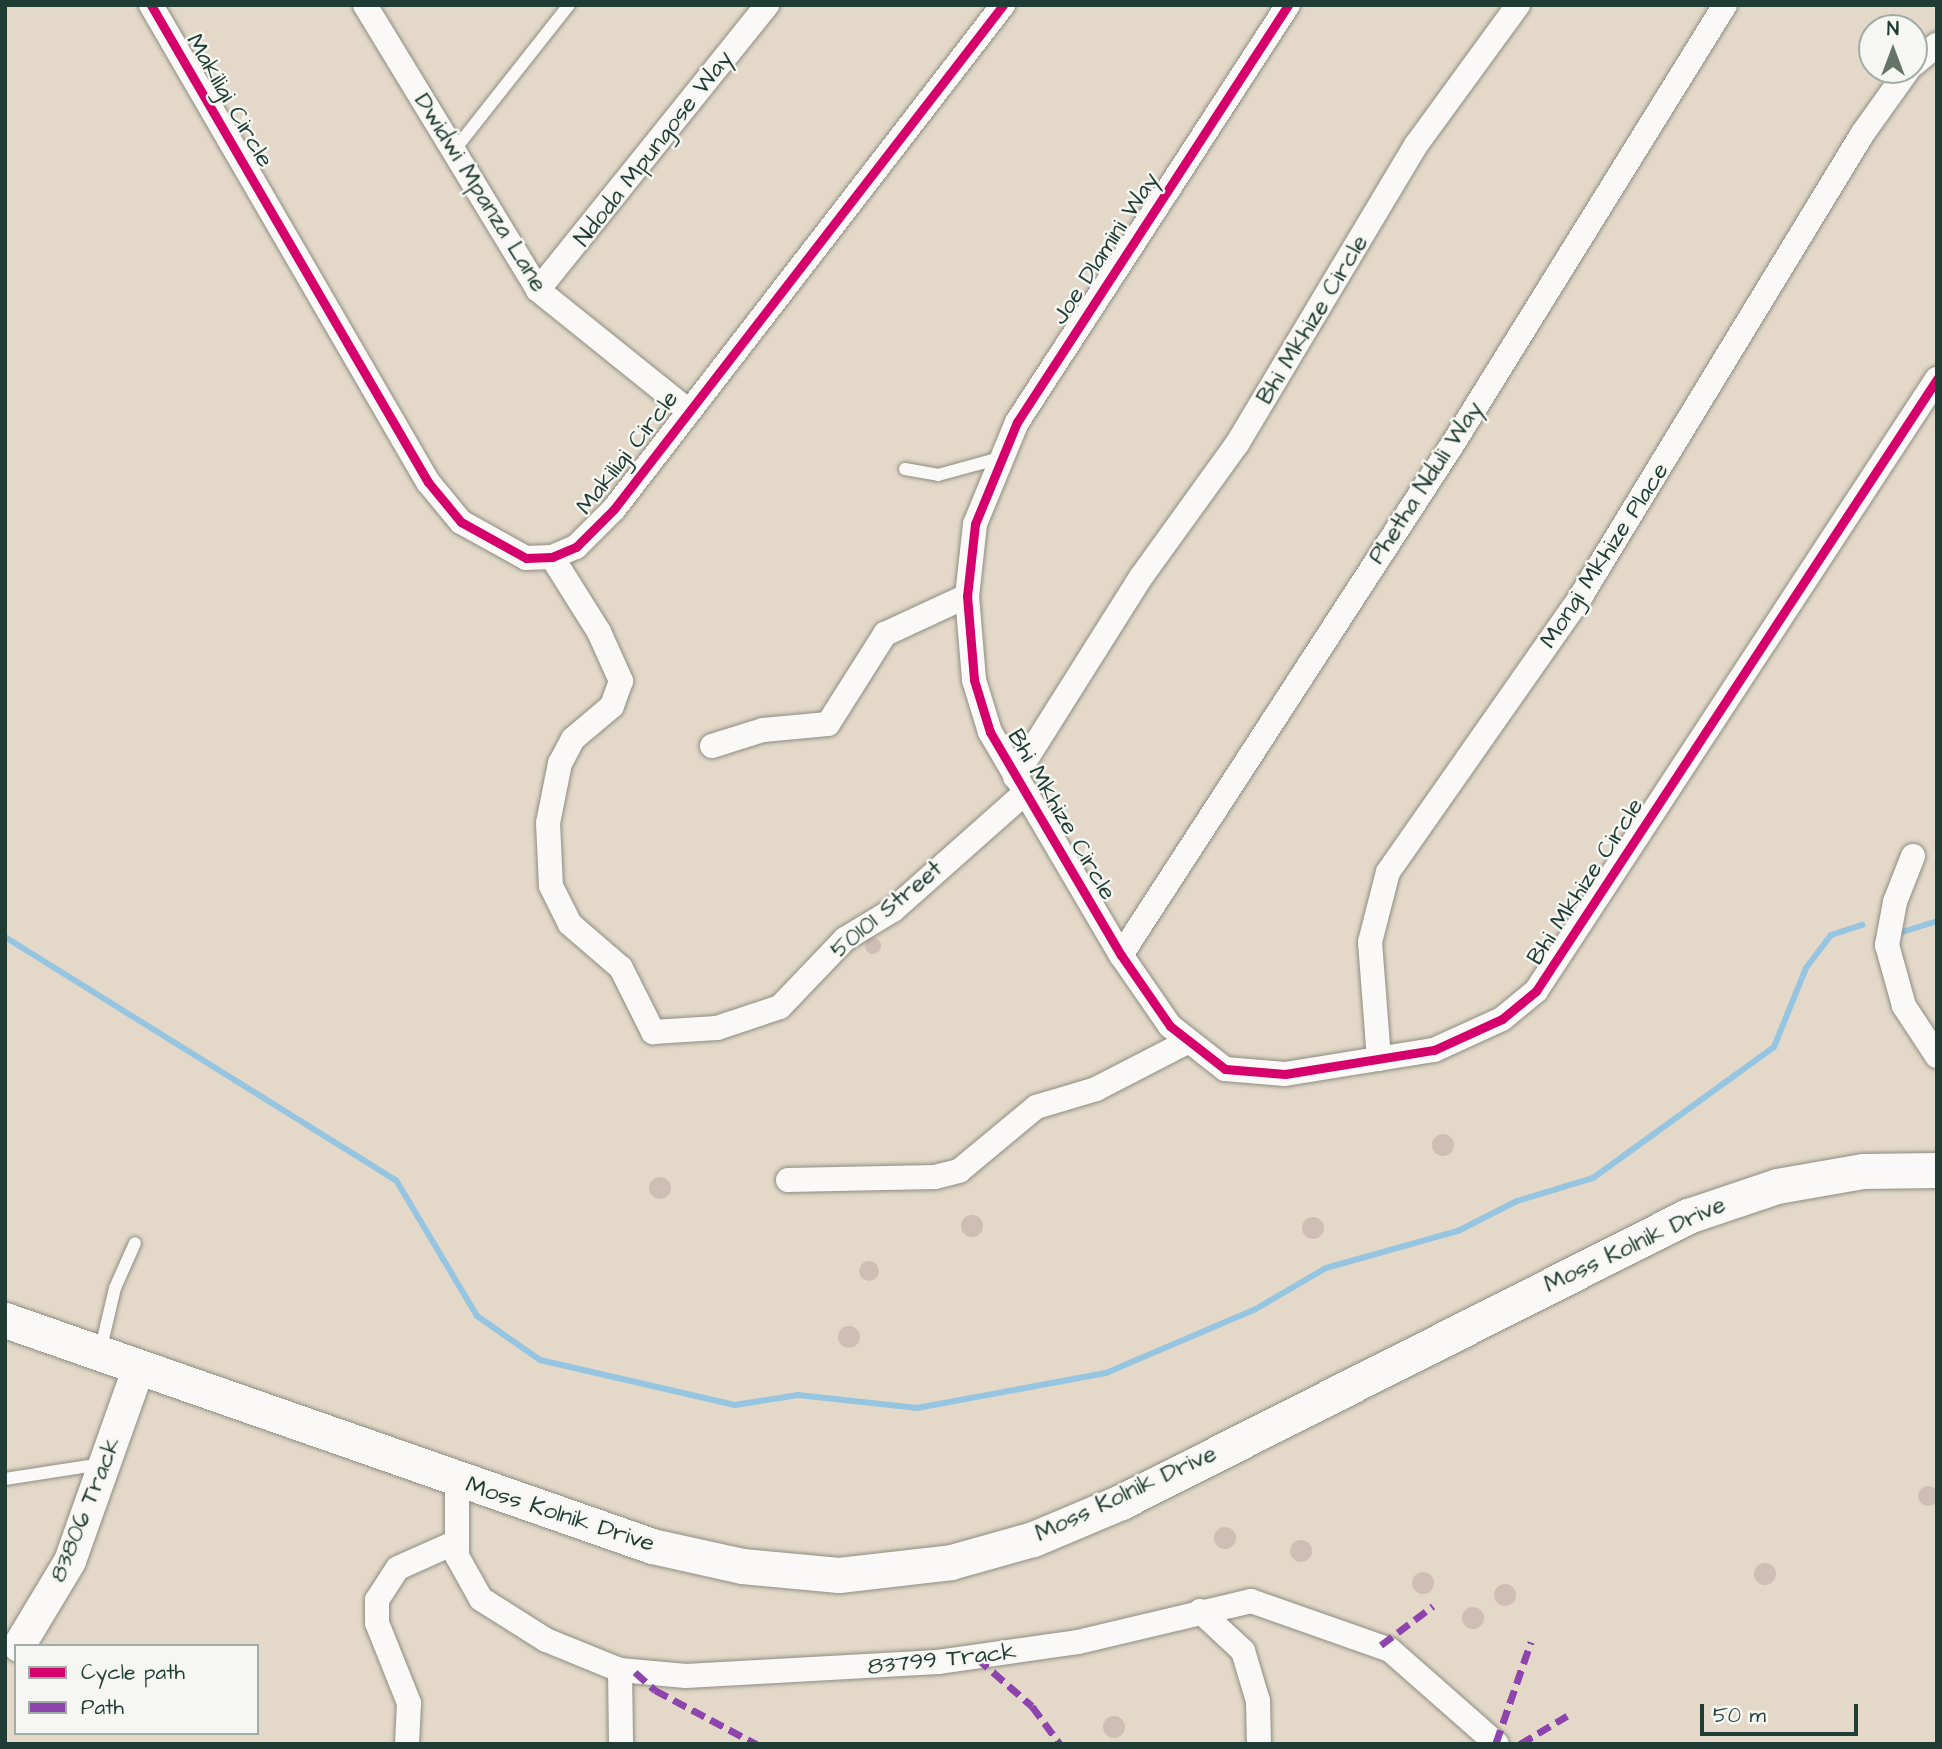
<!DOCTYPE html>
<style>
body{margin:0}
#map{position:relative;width:1942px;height:1749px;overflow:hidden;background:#e4d9c8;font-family:"Architects Daughter",sans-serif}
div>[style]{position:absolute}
.stream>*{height:6px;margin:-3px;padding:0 3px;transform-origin:3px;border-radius:3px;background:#96c5e2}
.building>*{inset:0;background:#cfbeb4}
.round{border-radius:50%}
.roads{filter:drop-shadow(0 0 2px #8d8d82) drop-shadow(0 0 2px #8d8d82)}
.service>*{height:12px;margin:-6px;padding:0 6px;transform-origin:6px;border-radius:6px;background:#fbf9f7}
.minor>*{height:24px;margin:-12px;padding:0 12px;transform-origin:12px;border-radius:12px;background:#fbf9f7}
.tertiary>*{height:32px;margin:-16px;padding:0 16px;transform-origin:16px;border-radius:16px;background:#fbf9f7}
.secondary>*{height:35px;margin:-17.5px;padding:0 17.5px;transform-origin:17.5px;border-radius:17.5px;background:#fbf9f7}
.quiet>*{height:7px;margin-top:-3.5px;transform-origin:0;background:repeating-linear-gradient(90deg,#8e44ad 0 14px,transparent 0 21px)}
.cycleway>*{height:9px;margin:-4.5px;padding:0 4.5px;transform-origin:4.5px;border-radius:4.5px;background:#d6006c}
span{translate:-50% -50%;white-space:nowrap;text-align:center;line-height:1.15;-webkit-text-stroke:5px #f6f6f2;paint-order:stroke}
.street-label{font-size:24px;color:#1f3d34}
.frame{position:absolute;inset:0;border:7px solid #1f3d34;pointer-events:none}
.legend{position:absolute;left:14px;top:1644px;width:245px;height:91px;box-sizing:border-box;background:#f6f6f2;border:2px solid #a0aca6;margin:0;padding:9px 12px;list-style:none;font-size:21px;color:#1f3d34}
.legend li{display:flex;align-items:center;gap:14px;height:35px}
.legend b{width:35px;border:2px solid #a0aca6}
.north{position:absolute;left:1858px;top:14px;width:70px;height:70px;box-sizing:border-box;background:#f6f6f2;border:2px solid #a0aca6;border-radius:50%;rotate:0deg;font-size:19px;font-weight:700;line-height:28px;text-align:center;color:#1f3d34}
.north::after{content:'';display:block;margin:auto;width:24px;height:32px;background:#647468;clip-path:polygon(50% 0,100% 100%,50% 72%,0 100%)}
.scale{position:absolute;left:1700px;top:1704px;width:158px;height:32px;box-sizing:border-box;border:4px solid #1f3d34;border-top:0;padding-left:9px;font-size:21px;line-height:24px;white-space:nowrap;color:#1f3d34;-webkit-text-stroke:5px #f6f6f2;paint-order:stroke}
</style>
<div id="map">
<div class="stream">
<i style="left:1896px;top:934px;width:43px;rotate:-17.6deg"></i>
<i style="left:5px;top:937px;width:460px;rotate:31.9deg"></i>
<i style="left:396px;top:1180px;width:158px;rotate:59.2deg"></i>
<i style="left:477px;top:1316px;width:77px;rotate:34.9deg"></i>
<i style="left:540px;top:1360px;width:200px;rotate:13deg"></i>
<i style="left:735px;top:1405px;width:64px;rotate:-9deg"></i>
<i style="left:798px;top:1395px;width:120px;rotate:6.2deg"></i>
<i style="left:917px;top:1408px;width:192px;rotate:-10.5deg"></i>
<i style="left:1106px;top:1373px;width:161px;rotate:-23.1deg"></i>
<i style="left:1254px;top:1310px;width:83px;rotate:-30.3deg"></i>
<i style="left:1326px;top:1268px;width:137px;rotate:-15.7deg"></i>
<i style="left:1458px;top:1231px;width:66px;rotate:-27deg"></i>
<i style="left:1517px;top:1201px;width:79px;rotate:-16.8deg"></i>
<i style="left:1593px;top:1178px;width:223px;rotate:-35.9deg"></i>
<i style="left:1774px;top:1047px;width:85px;rotate:-67.9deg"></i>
<i style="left:1806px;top:968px;width:41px;rotate:-52.9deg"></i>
<i style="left:1831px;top:935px;width:33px;rotate:-18deg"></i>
</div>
<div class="building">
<i class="round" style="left:865px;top:938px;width:16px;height:16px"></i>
<i class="round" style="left:1432px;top:1134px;width:22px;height:22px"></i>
<i class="round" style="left:649px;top:1177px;width:22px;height:22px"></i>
<i class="round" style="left:961px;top:1215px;width:22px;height:22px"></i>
<i class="round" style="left:1302px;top:1217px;width:22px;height:22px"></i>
<i class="round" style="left:859px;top:1261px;width:20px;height:20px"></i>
<i class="round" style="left:838px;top:1326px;width:22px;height:22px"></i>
<i class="round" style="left:1918px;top:1486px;width:20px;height:20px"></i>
<i class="round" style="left:1214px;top:1527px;width:22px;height:22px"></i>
<i class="round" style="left:1290px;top:1540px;width:22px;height:22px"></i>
<i class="round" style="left:1754px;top:1563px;width:22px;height:22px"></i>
<i class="round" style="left:1412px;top:1572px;width:22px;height:22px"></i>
<i class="round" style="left:1494px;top:1584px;width:22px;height:22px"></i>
<i class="round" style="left:1462px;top:1607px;width:22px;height:22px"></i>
<i class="round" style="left:1103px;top:1716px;width:22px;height:22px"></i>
</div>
<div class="roads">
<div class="service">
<i style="left:452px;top:153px;width:189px;rotate:-51.7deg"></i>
<i style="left:905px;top:469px;width:34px;rotate:10deg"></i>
<i style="left:938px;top:475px;width:64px;rotate:-15.3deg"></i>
<i style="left:100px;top:1352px;width:66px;rotate:-76.8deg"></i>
<i style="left:115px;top:1288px;width:49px;rotate:-66deg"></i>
<i style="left:5px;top:1479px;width:98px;rotate:-8.8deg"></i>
</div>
<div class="minor">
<i style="left:151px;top:5px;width:552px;rotate:59.86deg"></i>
<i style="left:428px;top:482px;width:52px;rotate:50.5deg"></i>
<i style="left:461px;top:522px;width:74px;rotate:29deg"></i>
<i style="left:526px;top:558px;width:26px;rotate:-2deg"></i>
<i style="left:552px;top:557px;width:26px;rotate:-23deg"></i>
<i style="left:576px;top:547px;width:54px;rotate:-45deg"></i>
<i style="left:614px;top:509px;width:637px;rotate:-52.34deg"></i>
<i style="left:365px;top:5px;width:333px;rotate:58.7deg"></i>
<i style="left:538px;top:290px;width:191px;rotate:38.8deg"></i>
<i style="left:1288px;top:5px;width:497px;rotate:123deg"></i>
<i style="left:1017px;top:422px;width:110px;rotate:112.4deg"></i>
<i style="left:975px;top:524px;width:72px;rotate:96.3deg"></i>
<i style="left:967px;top:596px;width:84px;rotate:85.2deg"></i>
<i style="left:974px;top:680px;width:54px;rotate:72.9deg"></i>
<i style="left:990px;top:732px;width:259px;rotate:59.6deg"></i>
<i style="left:1121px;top:955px;width:86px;rotate:55.4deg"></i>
<i style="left:1170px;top:1026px;width:70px;rotate:38deg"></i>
<i style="left:1225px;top:1069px;width:60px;rotate:4.8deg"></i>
<i style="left:1285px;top:1074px;width:151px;rotate:-9.2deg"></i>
<i style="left:1434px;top:1050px;width:75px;rotate:-24.5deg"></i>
<i style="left:1502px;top:1019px;width:44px;rotate:-39.5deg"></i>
<i style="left:1536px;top:991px;width:732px;rotate:-56.77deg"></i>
<i style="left:1914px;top:64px;width:30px;rotate:-40deg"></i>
<i style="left:538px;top:290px;width:366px;rotate:-51.2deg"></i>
<i style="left:552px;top:557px;width:89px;rotate:57.9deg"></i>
<i style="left:599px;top:632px;width:54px;rotate:65.8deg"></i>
<i style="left:621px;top:681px;width:27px;rotate:110deg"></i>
<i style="left:612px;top:706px;width:51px;rotate:139.8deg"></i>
<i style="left:573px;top:739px;width:27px;rotate:118deg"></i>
<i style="left:560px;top:763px;width:61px;rotate:101.3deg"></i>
<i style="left:548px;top:823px;width:63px;rotate:87.3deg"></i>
<i style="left:551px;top:886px;width:42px;rotate:63.4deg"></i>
<i style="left:570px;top:924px;width:67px;rotate:40.8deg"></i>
<i style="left:621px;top:968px;width:72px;rotate:63.4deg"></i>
<i style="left:653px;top:1032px;width:64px;rotate:-3.6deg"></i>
<i style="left:717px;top:1028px;width:66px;rotate:-18.4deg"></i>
<i style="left:780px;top:1007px;width:94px;rotate:-46.3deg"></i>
<i style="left:845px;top:939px;width:56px;rotate:-31.1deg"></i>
<i style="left:893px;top:910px;width:176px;rotate:-41.6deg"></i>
<i style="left:712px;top:746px;width:53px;rotate:-17.4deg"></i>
<i style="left:763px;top:730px;width:65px;rotate:-5.3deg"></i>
<i style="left:828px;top:724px;width:107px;rotate:-57.7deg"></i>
<i style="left:885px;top:634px;width:90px;rotate:-24.9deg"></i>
<i style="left:1015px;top:777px;width:236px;rotate:-57.8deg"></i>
<i style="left:1141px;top:577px;width:164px;rotate:-54.2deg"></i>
<i style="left:1237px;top:444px;width:348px;rotate:-59.1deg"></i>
<i style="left:1416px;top:145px;width:173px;rotate:-53.9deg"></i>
<i style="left:1913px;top:856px;width:49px;rotate:111.4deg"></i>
<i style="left:1895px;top:902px;width:44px;rotate:100.5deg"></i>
<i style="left:1887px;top:945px;width:63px;rotate:74.4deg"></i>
<i style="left:1904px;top:1006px;width:60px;rotate:56.6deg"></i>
<i style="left:1121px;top:955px;width:612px;rotate:-57.01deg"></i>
<i style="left:1454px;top:442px;width:514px;rotate:-58.2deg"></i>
<i style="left:1379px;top:1059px;width:117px;rotate:-94.4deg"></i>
<i style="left:1370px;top:942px;width:72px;rotate:-75.6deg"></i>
<i style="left:1388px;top:872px;width:337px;rotate:-55deg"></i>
<i style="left:1581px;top:596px;width:542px;rotate:-58.66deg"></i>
<i style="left:1863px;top:133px;width:77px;rotate:-54.5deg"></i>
<i style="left:788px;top:1180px;width:147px;rotate:-1.2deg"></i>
<i style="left:935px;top:1177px;width:25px;rotate:-14deg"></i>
<i style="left:959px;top:1171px;width:100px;rotate:-39.7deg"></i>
<i style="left:1036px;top:1107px;width:63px;rotate:-16.7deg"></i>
<i style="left:1096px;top:1089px;width:100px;rotate:-27.3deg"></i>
<i style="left:457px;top:1481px;width:75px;rotate:90deg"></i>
<i style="left:457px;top:1556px;width:49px;rotate:60.8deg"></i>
<i style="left:481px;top:1599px;width:77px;rotate:32.2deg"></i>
<i style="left:546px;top:1640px;width:80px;rotate:22.1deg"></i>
<i style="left:620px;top:1670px;width:66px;rotate:5.2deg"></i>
<i style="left:686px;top:1676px;width:252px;rotate:-3.2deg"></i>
<i style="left:938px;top:1662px;width:141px;rotate:-8.1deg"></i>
<i style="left:1078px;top:1642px;width:178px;rotate:-13.3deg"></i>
<i style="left:1251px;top:1601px;width:147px;rotate:19.4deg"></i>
<i style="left:1390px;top:1650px;width:142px;rotate:41.3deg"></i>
<i style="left:1200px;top:1611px;width:59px;rotate:42.9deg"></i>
<i style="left:1243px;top:1651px;width:52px;rotate:73.3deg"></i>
<i style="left:1258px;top:1701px;width:43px;rotate:88.7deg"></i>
<i style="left:620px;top:1670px;width:74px;rotate:89.2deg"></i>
<i style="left:407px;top:1744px;width:41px;rotate:-87.2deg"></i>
<i style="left:409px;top:1703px;width:86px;rotate:-111.8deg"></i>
<i style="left:377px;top:1623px;width:23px;rotate:-90deg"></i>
<i style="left:377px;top:1600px;width:38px;rotate:-57deg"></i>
<i style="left:398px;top:1568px;width:61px;rotate:-24.1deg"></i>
</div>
<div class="tertiary">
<i style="left:19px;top:1646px;width:99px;rotate:-59deg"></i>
<i style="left:70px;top:1561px;width:206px;rotate:-70.4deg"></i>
</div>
<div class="secondary">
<i style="left:5px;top:1320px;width:685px;rotate:19.25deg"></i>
<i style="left:652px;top:1546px;width:92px;rotate:12.5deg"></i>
<i style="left:742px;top:1566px;width:97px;rotate:5.3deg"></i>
<i style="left:839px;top:1575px;width:113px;rotate:-6.6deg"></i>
<i style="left:951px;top:1562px;width:85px;rotate:-15.7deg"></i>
<i style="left:1033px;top:1539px;width:95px;rotate:-22.8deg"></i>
<i style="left:1121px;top:1502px;width:635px;rotate:-26.77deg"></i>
<i style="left:1688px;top:1216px;width:94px;rotate:-18.6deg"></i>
<i style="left:1777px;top:1186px;width:87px;rotate:-9.9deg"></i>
<i style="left:1863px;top:1171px;width:74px;rotate:-0.8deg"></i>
</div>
</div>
<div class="quiet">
<i style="left:1381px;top:1645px;width:65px;rotate:-36.9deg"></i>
<i style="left:977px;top:1658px;width:73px;rotate:41.1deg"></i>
<i style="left:1032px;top:1706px;width:47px;rotate:53.6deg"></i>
<i style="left:635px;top:1672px;width:27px;rotate:42deg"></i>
<i style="left:655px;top:1690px;width:115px;rotate:28.1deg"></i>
<i style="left:1496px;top:1743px;width:107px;rotate:-70.9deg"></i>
<i style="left:1520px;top:1744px;width:55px;rotate:-30.8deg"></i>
</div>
<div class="cycleway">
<i style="left:151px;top:5px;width:552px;rotate:59.86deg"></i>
<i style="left:428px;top:482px;width:52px;rotate:50.5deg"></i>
<i style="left:461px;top:522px;width:74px;rotate:29deg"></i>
<i style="left:526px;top:558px;width:26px;rotate:-2deg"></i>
<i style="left:552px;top:557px;width:26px;rotate:-23deg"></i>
<i style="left:576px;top:547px;width:54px;rotate:-45deg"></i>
<i style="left:614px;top:509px;width:637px;rotate:-52.34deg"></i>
<i style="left:1288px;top:5px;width:497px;rotate:123deg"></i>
<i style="left:1017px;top:422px;width:110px;rotate:112.4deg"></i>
<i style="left:975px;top:524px;width:72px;rotate:96.3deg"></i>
<i style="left:967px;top:596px;width:84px;rotate:85.2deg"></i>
<i style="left:974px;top:680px;width:54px;rotate:72.9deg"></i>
<i style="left:990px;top:732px;width:259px;rotate:59.6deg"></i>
<i style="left:1121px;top:955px;width:86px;rotate:55.4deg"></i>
<i style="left:1170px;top:1026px;width:70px;rotate:38deg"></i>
<i style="left:1225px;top:1069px;width:60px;rotate:4.8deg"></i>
<i style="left:1285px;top:1074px;width:151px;rotate:-9.2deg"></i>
<i style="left:1434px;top:1050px;width:75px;rotate:-24.5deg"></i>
<i style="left:1502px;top:1019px;width:44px;rotate:-39.5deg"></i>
<i style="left:1536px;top:991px;width:732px;rotate:-56.77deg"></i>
</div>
<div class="street-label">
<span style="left:229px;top:101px;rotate:60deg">Makiligi Circle</span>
<span style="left:654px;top:149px;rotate:-52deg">Ndoda Mpungose Way</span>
<span style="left:480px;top:193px;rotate:58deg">Dwidwi Mpanza Lane</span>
<span style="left:1106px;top:249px;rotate:-57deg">Joe Dlamini Way</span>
<span style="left:1313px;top:320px;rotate:-59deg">Bhi Mkhize Circle</span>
<span style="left:628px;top:453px;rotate:-52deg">Makiligi Circle</span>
<span style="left:1426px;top:483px;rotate:-57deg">Phetha Nduli Way</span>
<span style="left:1605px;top:556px;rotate:-57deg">Mongi Mkhize Place</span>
<span style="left:1061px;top:815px;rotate:60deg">Bhi Mkhize Circle</span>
<span style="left:1586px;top:882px;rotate:-57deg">Bhi Mkhize Circle</span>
<span style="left:887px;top:910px;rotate:-40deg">50101 Street</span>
<span style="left:1635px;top:1245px;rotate:-25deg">Moss Kolnik Drive</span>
<span style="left:1126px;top:1494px;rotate:-25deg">Moss Kolnik Drive</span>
<span style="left:86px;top:1510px;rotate:-68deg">83806 Track</span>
<span style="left:560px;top:1515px;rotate:18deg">Moss Kolnik Drive</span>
<span style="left:942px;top:1660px;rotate:-6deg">83799 Track</span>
</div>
<div class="frame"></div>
<ul class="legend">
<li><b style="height:9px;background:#d6006c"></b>Cycle path</li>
<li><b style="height:9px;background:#8e44ad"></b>Path</li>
</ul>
<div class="north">N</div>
<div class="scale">50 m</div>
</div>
